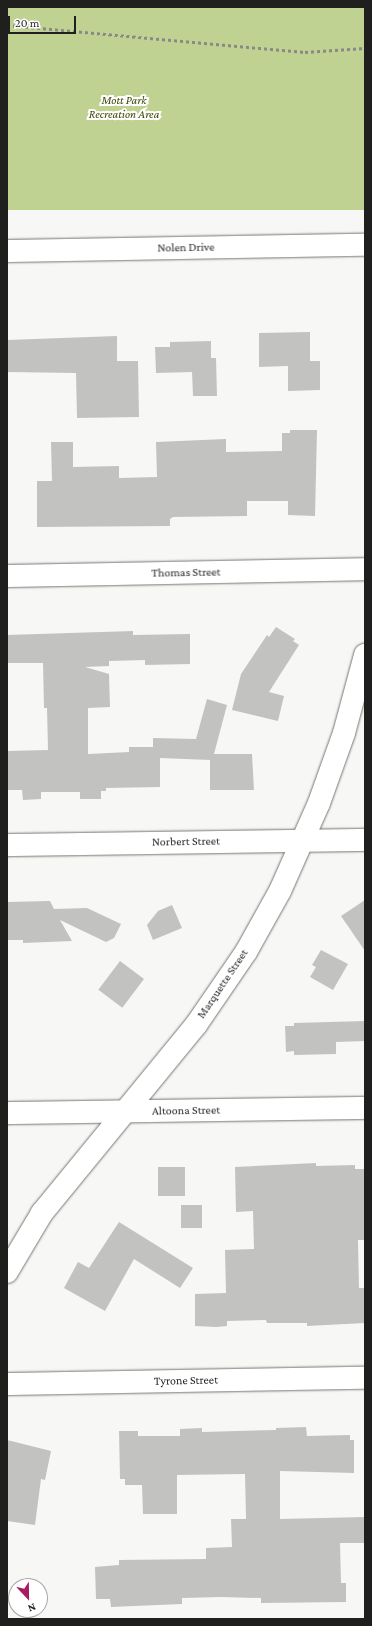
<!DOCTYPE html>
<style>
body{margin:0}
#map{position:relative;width:372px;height:1626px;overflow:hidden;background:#f7f8f5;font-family:"Crimson Pro",serif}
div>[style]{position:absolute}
.green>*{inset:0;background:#c0d291;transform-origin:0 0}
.building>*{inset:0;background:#c2c3c0;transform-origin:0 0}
.path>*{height:2.5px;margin-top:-1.25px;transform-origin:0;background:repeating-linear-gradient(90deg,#898a87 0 3px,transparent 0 6px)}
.roads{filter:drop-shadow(0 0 1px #757673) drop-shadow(0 0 1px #757673)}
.street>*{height:22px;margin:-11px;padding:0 11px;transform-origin:11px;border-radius:11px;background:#fff}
span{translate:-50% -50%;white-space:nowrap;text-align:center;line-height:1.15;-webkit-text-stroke:4px #fff;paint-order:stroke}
.park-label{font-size:12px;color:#3a4700;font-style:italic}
.street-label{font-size:12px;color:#1f201e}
.frame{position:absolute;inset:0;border:8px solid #1f201e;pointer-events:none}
.north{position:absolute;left:8px;top:1578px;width:40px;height:40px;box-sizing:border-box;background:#fff;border:1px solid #a5a6a5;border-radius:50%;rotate:158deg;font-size:11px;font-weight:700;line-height:16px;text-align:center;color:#1f201e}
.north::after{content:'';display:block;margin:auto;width:14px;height:18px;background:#a81d60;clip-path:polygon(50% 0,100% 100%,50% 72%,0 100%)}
.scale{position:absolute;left:8px;top:16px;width:68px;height:18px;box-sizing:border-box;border:2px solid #1f201e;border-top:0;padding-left:5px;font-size:12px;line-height:14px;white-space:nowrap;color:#1f201e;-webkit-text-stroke:3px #fff;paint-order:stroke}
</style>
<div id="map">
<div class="green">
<i style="left:7px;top:7px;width:358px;height:203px"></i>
</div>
<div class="building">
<i style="clip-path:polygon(310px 332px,310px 361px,320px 361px,320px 390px,288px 391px,288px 366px,259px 367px,259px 333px)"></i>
<i style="clip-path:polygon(117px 336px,117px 361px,138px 361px,139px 417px,77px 418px,76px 373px,7px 372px,7px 340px)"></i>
<i style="clip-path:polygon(211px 341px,211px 358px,216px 358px,217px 396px,193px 396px,192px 372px,156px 373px,155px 347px,170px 347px,170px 342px)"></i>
<i style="clip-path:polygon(290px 430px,317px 430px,315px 516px,288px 515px,288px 501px,247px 501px,247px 516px,173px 517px,170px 519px,170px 526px,37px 527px,37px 481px,52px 481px,51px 442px,73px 442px,73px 467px,119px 466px,119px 478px,157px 477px,156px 442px,226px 439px,226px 452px,282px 451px,282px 433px,290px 433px)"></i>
<i style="clip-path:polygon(276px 627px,295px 639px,293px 641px,299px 645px,269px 692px,284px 696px,278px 721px,232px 710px,241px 674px,267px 635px,269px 637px)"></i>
<i style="clip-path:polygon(133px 631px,133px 635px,190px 634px,190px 664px,145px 665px,145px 660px,109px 661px,109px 666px,85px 667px,109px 674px,110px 707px,88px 708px,88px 754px,129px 752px,129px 747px,153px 747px,153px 738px,196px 739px,207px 699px,227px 705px,214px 754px,252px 754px,254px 790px,210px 790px,210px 760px,160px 758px,160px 787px,106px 788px,106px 791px,101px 791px,101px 799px,80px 799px,80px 792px,41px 792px,41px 799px,23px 800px,22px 790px,7px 790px,7px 751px,48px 750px,47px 708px,44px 708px,43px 663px,7px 663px,7px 635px)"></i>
<i style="clip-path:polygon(365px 900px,365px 951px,341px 916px)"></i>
<i style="clip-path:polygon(50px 901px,54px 909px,87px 908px,121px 924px,114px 938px,106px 942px,60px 920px,72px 941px,23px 943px,23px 940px,7px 940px,7px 902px)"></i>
<i style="clip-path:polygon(172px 905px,182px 928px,153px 940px,147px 925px,158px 911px)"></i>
<i style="clip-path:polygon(321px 950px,348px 964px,333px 990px,310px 977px,316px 967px,312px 965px)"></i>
<i style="left:120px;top:961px;width:30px;height:36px;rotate:37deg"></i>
<i style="clip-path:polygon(365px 1021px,365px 1041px,336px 1042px,336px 1054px,294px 1055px,294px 1051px,286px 1052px,285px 1026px,294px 1026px,294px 1023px)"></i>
<i style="clip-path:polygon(316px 1163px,316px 1166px,355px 1165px,355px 1169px,364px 1169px,365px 1240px,358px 1240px,359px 1288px,365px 1288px,365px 1323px,307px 1326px,307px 1323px,267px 1323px,266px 1320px,227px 1321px,227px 1326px,216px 1327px,195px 1326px,195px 1294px,226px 1293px,225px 1250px,254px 1249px,253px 1211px,236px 1212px,235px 1167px)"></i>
<i style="left:185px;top:1167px;width:29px;height:27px;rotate:90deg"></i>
<i style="left:202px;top:1205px;width:23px;height:21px;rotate:90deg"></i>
<i style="clip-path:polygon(119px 1222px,193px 1268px,180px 1288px,134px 1259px,105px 1311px,64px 1288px,78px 1262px,89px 1268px)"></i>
<i style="clip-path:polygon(306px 1427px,307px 1436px,350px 1435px,350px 1440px,354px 1440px,354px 1473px,280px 1471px,280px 1519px,365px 1517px,365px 1543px,340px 1543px,341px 1583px,346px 1583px,346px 1602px,261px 1603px,261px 1598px,221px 1597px,182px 1598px,182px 1604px,111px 1607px,110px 1599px,96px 1599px,95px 1567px,119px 1565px,119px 1560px,206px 1559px,206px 1548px,232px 1547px,231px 1519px,246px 1519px,245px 1474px,177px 1475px,177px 1514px,143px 1514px,142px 1485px,125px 1485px,125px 1479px,120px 1479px,119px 1431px,138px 1431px,138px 1436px,180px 1436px,180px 1429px,202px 1428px,202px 1432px,276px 1430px,276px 1428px)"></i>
<i style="clip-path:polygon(7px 1440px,51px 1451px,45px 1480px,41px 1479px,35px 1525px,7px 1521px)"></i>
</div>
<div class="path">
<i style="left:7px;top:25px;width:299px;rotate:5.2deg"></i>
<i style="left:305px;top:52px;width:60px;rotate:-3.8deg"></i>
</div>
<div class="roads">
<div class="street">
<i style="left:7px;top:251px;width:358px;rotate:-1deg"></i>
<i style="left:7px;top:576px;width:358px;rotate:-1.1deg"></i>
<i style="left:7px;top:845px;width:358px;rotate:-0.8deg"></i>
<i style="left:7px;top:1113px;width:358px;rotate:-0.8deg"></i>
<i style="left:7px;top:1272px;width:69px;rotate:-59.3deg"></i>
<i style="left:42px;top:1213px;width:243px;rotate:-50.7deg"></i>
<i style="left:196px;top:1025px;width:88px;rotate:-55.6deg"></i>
<i style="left:246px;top:952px;width:70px;rotate:-60.9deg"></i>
<i style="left:280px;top:891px;width:96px;rotate:-66.1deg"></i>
<i style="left:319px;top:803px;width:74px;rotate:-70.3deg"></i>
<i style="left:344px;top:733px;width:81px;rotate:-74.9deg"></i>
<i style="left:7px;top:1384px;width:358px;rotate:-1deg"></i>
</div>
</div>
<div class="park-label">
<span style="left:124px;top:108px">Mott Park<br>Recreation Area</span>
</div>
<div class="street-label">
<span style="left:186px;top:248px;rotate:-1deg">Nolen Drive</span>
<span style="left:186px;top:573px;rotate:-1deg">Thomas Street</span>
<span style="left:186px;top:842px;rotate:-1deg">Norbert Street</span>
<span style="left:223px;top:984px;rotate:-56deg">Marquette Street</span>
<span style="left:186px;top:1111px;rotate:-1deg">Altoona Street</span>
<span style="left:186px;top:1381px;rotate:-1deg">Tyrone Street</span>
</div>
<div class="frame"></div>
<div class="north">N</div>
<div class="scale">20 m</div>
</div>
